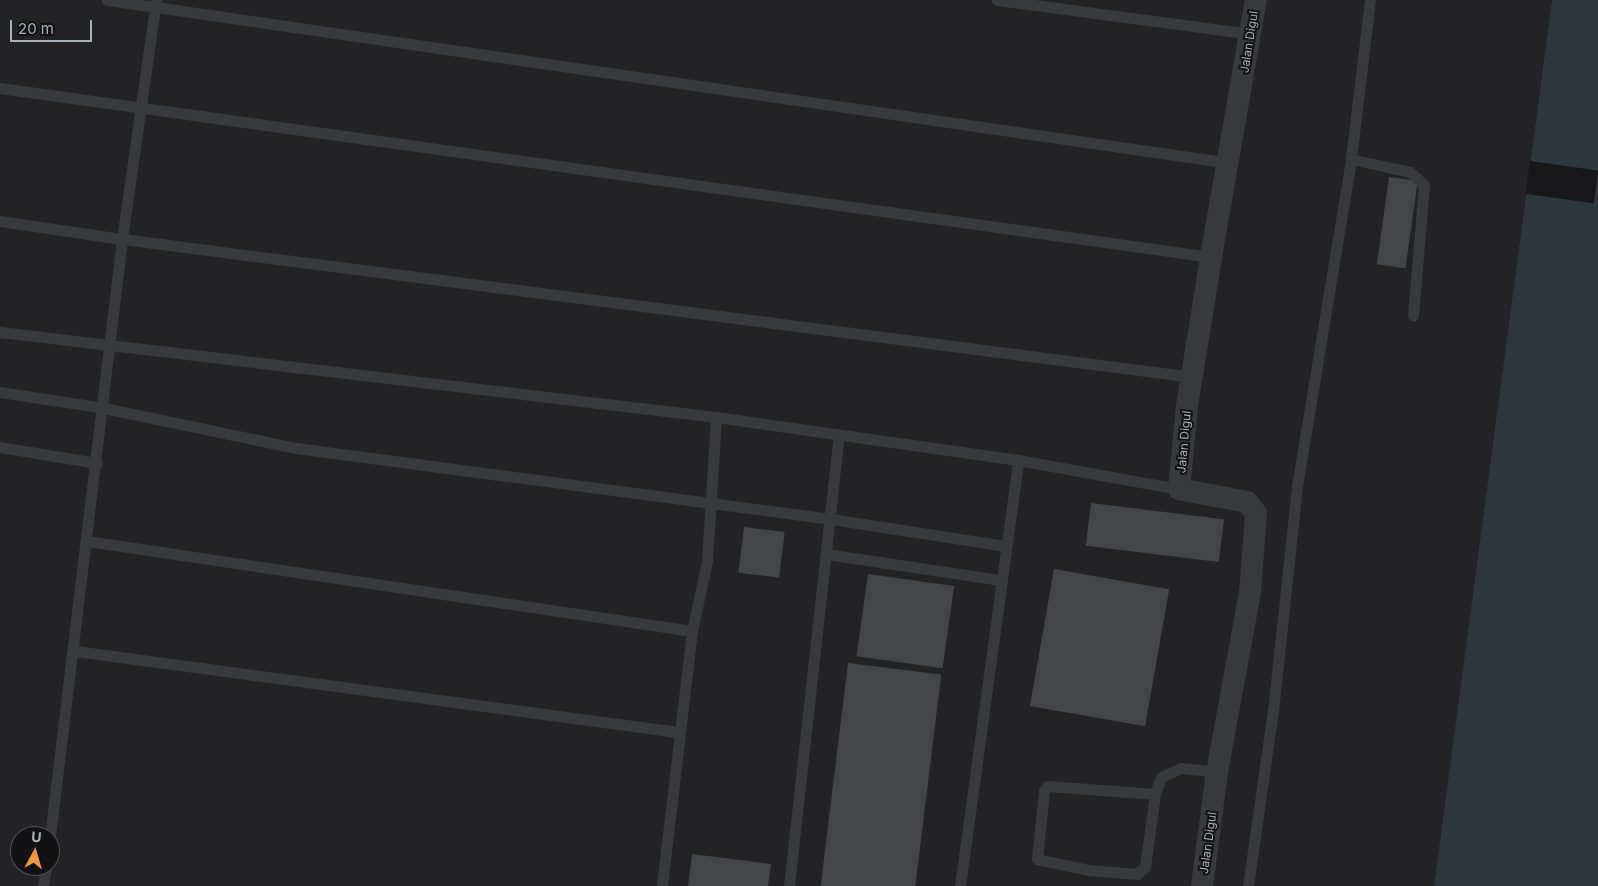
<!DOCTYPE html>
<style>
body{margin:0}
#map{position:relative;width:1598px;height:886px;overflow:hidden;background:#171719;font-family:Inter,sans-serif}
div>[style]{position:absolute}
.built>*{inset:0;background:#232326}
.water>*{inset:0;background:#2d383c}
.pier>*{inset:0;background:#171719;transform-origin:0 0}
.building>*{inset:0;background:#444549;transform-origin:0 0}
.lane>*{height:11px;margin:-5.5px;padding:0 5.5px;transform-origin:5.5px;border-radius:5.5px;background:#383a3e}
.street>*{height:22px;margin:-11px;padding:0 11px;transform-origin:11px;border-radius:11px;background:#383a3e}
span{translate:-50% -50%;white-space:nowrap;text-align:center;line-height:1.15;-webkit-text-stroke:4px #121214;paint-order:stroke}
.street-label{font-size:12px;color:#aab0b8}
.north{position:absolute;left:10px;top:826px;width:50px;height:50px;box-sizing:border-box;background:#121214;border:1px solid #4f5156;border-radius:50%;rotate:6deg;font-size:14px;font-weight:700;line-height:20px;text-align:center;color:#aab0b8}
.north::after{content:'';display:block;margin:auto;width:18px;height:22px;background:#eb9a3d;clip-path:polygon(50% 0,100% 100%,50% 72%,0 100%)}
.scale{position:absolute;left:10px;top:20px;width:82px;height:22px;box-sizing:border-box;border:2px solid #aab0b8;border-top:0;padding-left:6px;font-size:15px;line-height:18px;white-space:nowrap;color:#aab0b8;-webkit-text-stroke:4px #121214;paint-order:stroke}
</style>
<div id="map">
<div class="built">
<i style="clip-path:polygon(evenodd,0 0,1552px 0,1434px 886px,0 886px,0 0,20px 836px,50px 836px,50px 866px,20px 866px,20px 836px)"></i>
</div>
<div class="water">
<i style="clip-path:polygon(1552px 0,1598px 0,1598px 886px,1434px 886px)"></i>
</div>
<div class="pier">
<i style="left:1530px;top:161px;width:69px;height:33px;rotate:8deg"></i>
</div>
<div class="building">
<i style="left:1389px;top:177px;width:29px;height:88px;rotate:8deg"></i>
<i style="left:1091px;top:503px;width:134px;height:43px;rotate:7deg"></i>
<i style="left:744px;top:527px;width:41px;height:46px;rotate:7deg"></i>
<i style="left:1054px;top:569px;width:117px;height:139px;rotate:10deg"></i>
<i style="left:868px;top:574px;width:87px;height:83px;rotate:8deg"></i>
<i style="left:848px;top:663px;width:94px;height:225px;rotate:7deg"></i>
<i style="clip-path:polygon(692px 854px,771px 864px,768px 886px,688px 886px)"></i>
</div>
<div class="lane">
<i style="left:107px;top:0;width:1135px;rotate:8.26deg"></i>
<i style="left:997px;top:0;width:256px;rotate:7.6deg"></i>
<i style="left:0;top:88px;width:1223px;rotate:7.94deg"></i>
<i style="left:1351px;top:159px;width:60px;rotate:12.4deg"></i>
<i style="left:1410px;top:172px;width:19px;rotate:43deg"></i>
<i style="left:1424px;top:185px;width:131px;rotate:94.8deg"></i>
<i style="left:0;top:221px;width:123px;rotate:8.4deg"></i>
<i style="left:122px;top:239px;width:1080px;rotate:7.34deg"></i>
<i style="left:0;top:332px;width:721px;rotate:6.77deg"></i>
<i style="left:716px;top:417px;width:305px;rotate:8.1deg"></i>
<i style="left:1018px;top:460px;width:164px;rotate:10.2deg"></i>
<i style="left:0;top:392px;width:105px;rotate:8.7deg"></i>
<i style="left:104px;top:408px;width:196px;rotate:11.8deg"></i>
<i style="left:296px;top:448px;width:540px;rotate:7.56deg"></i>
<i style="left:831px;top:519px;width:176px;rotate:8.8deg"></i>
<i style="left:0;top:447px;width:98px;rotate:9.4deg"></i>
<i style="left:87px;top:541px;width:612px;rotate:8.46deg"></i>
<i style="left:826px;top:554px;width:177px;rotate:8.5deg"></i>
<i style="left:75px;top:651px;width:608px;rotate:7.65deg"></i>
<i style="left:1155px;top:794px;width:108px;rotate:-175.8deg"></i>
<i style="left:1047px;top:786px;width:6px;rotate:121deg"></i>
<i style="left:1044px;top:791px;width:68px;rotate:95.9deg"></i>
<i style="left:1037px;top:859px;width:52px;rotate:12.2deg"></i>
<i style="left:1088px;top:870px;width:49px;rotate:4.7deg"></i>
<i style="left:1137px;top:874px;width:11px;rotate:-41deg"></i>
<i style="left:1145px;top:867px;width:74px;rotate:-82.2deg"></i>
<i style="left:1155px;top:794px;width:18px;rotate:-71deg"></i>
<i style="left:1161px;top:777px;width:22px;rotate:-24deg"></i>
<i style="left:1181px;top:768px;width:36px;rotate:6deg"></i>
<i style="left:50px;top:836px;width:601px;rotate:-83.12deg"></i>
<i style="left:122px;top:239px;width:241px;rotate:-81.9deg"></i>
<i style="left:43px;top:886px;width:20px;rotate:-81deg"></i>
<i style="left:662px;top:886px;width:257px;rotate:-83.3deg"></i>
<i style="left:692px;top:631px;width:72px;rotate:-77.9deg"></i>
<i style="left:707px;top:561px;width:144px;rotate:-86.4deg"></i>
<i style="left:789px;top:886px;width:453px;rotate:-83.7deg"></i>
<i style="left:960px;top:886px;width:430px;rotate:-82.2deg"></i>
<i style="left:1248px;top:886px;width:177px;rotate:-81.9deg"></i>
<i style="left:1273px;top:711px;width:226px;rotate:-83.9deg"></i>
<i style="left:1297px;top:486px;width:331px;rotate:-80.6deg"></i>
<i style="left:1351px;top:159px;width:160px;rotate:-83.2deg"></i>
</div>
<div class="street">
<i style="left:1202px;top:886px;width:115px;rotate:-82.5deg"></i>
<i style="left:1217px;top:772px;width:182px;rotate:-79.6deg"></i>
<i style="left:1250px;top:593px;width:80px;rotate:-85.7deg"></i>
<i style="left:1256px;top:513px;width:14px;rotate:-129deg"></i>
<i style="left:1247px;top:502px;width:69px;rotate:-169.2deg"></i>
<i style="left:1179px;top:489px;width:83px;rotate:-84.5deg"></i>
<i style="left:1187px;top:406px;width:151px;rotate:-80.8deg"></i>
<i style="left:1211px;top:257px;width:261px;rotate:-80.1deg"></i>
</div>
<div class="street-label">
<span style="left:1249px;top:42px;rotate:-81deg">Jalan Digul</span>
<span style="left:1184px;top:442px;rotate:-85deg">Jalan Digul</span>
<span style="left:1208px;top:843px;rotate:-82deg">Jalan Digul</span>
</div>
<div class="north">U</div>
<div class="scale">20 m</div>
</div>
